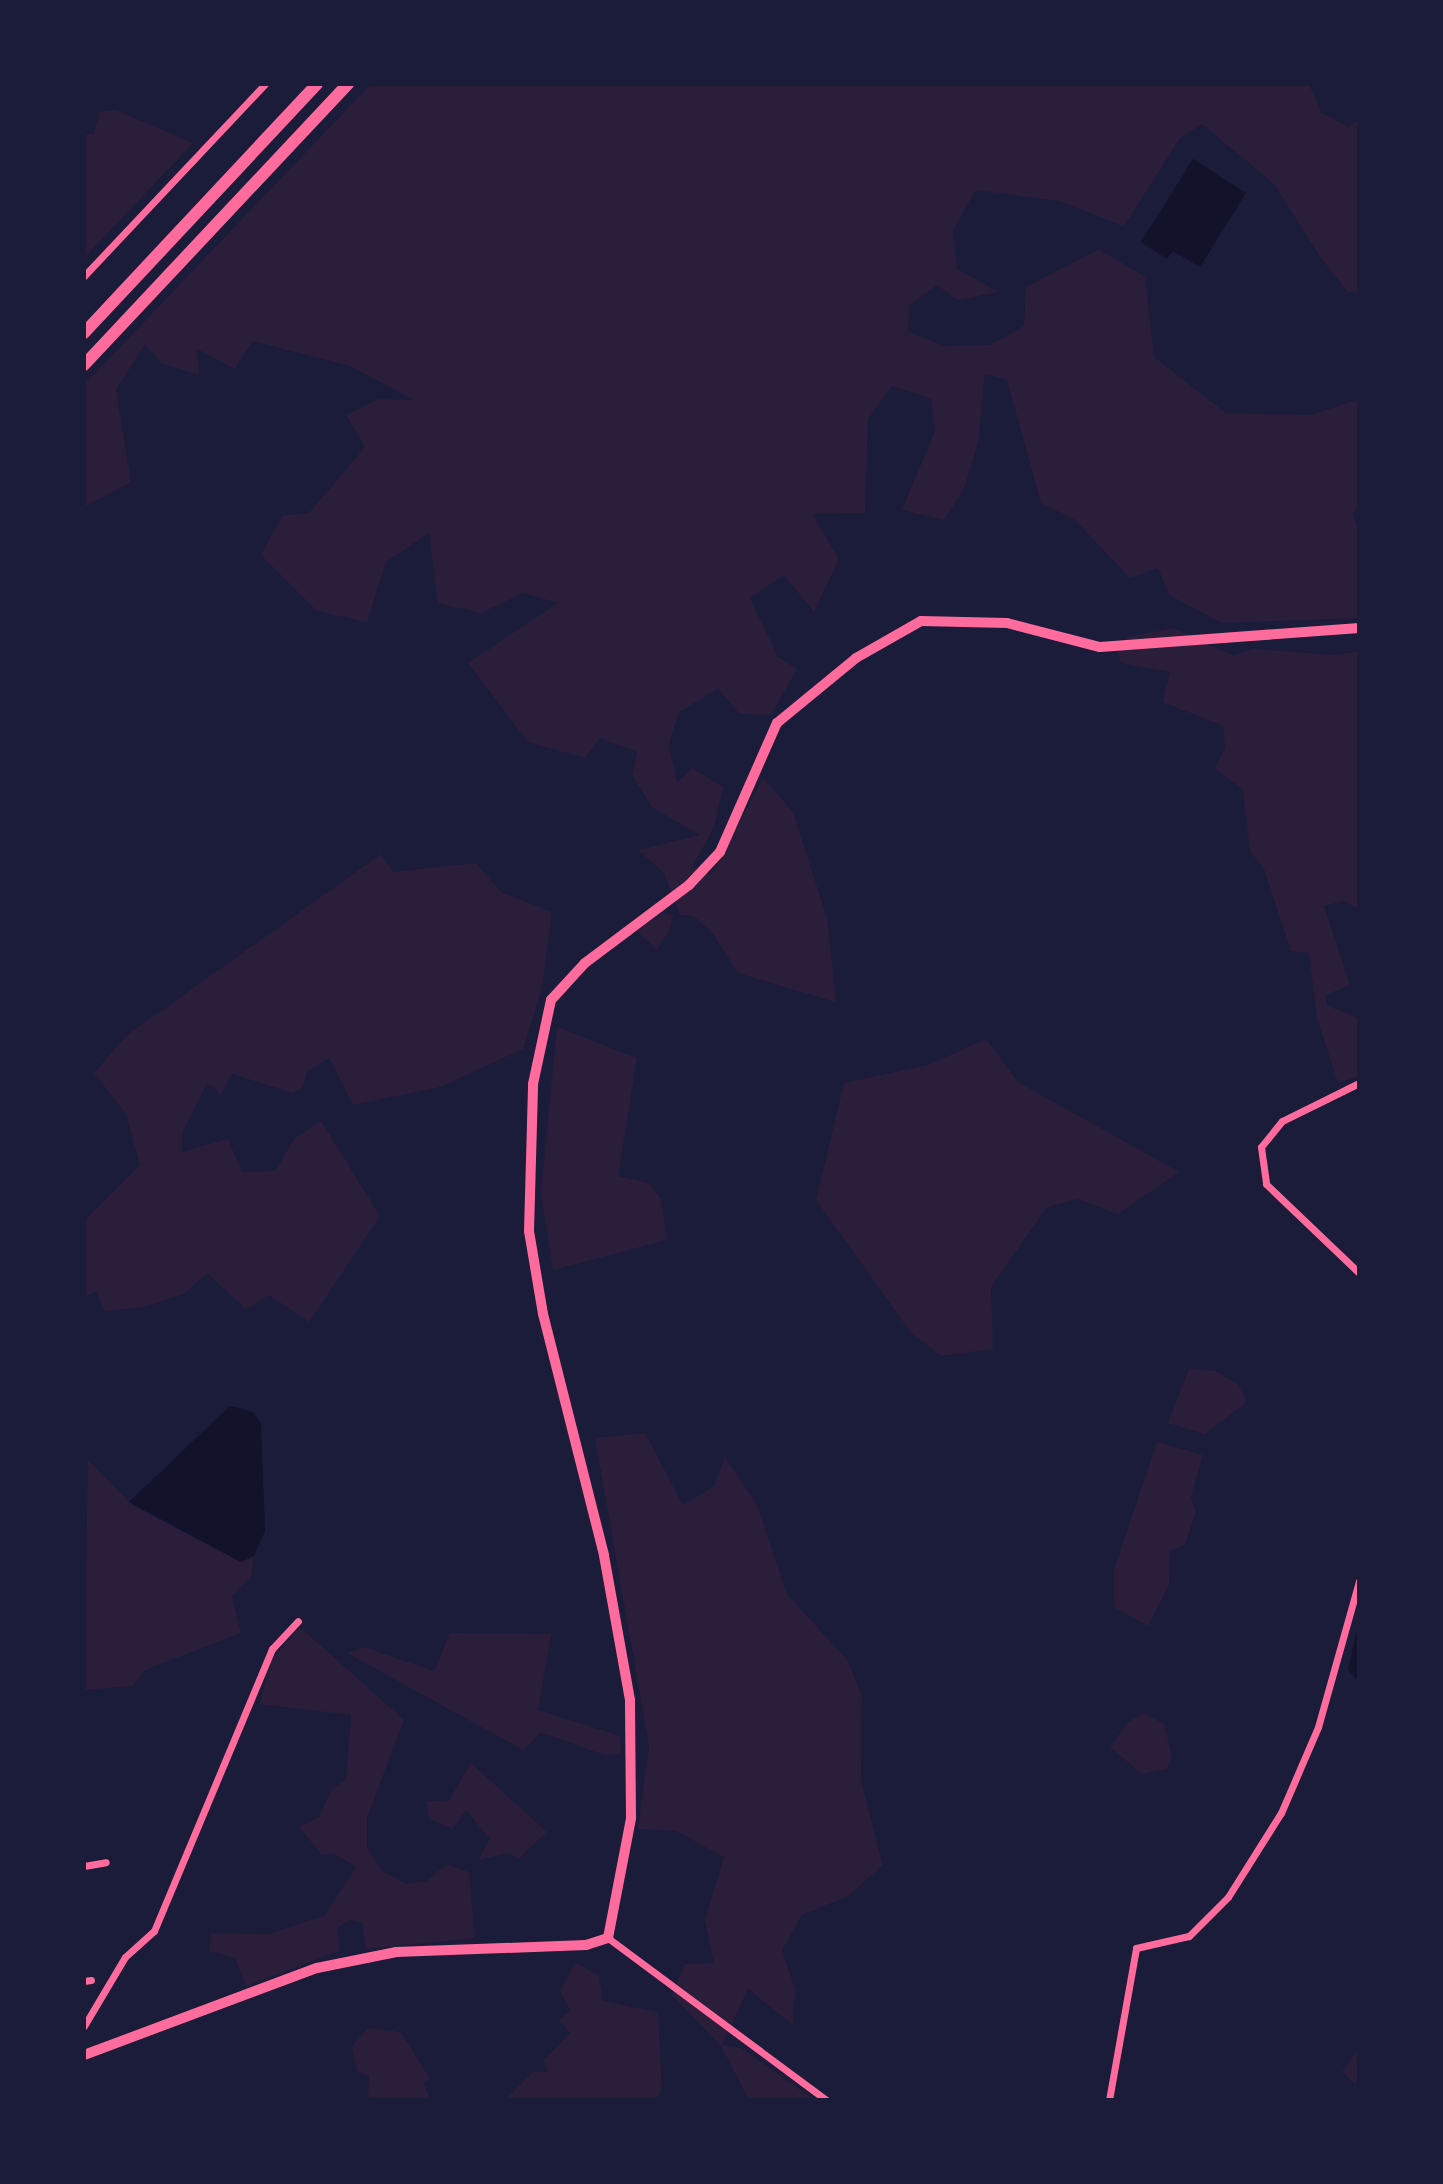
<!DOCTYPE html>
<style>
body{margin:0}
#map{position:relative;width:1443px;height:2184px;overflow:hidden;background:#1b1b3a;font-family:Jost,sans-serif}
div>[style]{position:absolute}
.green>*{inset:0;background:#2a1e3b}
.water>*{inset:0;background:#12122b}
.minor>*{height:7px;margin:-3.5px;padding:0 3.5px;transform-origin:3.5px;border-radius:3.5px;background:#ff6b9d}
.tertiary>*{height:10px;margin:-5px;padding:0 5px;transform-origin:5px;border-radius:5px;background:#ff6b9d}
.trunk>*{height:12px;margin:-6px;padding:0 6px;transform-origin:6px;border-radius:6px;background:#ff6b9d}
span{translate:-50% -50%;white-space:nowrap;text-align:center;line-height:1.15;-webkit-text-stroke:5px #1b1b3a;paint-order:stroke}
.frame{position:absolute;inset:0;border:86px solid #1b1b3a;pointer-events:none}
</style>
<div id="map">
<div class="green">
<i style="clip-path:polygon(371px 84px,1309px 84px,1322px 113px,1349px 127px,1359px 119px,1359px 293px,1348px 292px,1321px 258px,1274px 184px,1202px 124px,1180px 138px,1124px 226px,1059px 201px,976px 190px,953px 230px,957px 269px,999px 292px,958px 300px,937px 285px,910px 305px,908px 331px,944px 346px,990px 345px,1024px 326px,1026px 287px,1099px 249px,1145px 277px,1154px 357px,1226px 413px,1311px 415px,1359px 399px,1359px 505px,1353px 513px,1359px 536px,1359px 618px,1222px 623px,1169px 595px,1158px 568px,1130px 578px,1074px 519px,1041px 503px,1007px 380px,985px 374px,978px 443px,964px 489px,944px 520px,902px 510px,935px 431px,931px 399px,892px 386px,868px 419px,865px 513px,812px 514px,839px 559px,814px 612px,784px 575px,750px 598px,778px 657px,797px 669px,771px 715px,740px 714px,718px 689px,679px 712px,669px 744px,677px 783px,692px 768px,723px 787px,714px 827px,693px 866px,712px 874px,763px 778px,793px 812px,827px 918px,836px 1002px,738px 973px,713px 934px,694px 916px,680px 915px,664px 873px,638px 850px,700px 835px,652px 807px,632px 775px,637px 752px,600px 738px,585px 758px,528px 742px,468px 663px,558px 603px,523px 593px,481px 613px,438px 603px,429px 533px,386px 562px,367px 622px,317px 611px,261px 555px,282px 516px,309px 513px,365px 447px,346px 415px,378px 399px,414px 400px,350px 366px,253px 341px,235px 369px,197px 349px,199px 375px,161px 363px,145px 344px,116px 390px,131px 482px,84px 507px,84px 385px)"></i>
<i style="clip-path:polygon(116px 110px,193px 143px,84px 258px,84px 135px,94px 134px,99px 112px)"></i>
<i style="clip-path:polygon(1173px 628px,1233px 655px,1254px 649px,1333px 655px,1359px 651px,1359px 909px,1343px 901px,1324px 906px,1350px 985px,1326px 995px,1326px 1005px,1359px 1019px,1359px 1076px,1338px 1083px,1317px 1018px,1309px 953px,1291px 951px,1264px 869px,1250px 851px,1243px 790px,1215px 768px,1225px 748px,1223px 726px,1163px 702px,1170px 672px,1121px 663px,1118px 654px,1128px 637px)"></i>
<i style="clip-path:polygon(381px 854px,393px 872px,476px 863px,501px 892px,552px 912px,542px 988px,523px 1049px,440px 1087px,353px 1105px,329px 1058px,307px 1072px,303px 1087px,293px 1093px,232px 1074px,221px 1094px,207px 1083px,182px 1133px,182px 1152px,228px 1139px,242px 1172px,275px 1171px,295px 1138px,321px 1121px,380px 1216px,309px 1322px,269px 1295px,246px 1309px,207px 1273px,184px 1294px,145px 1307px,105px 1311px,96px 1291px,84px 1298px,84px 1221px,140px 1165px,126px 1114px,94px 1073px,126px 1036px)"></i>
<i style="clip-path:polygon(663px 913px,673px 915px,671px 927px,657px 950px,637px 931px)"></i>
<i style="clip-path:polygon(557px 1027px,637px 1058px,618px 1176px,649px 1183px,661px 1199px,667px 1240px,553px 1270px,541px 1192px)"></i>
<i style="clip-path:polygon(986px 1039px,1018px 1082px,1179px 1172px,1118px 1214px,1078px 1199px,1047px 1207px,991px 1287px,993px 1349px,941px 1356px,912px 1334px,816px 1200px,844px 1083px,928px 1065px)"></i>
<i style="clip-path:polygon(1189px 1369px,1215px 1371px,1238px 1384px,1247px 1402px,1205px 1434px,1168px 1423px)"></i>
<i style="clip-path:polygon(645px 1433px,683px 1505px,714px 1486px,725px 1457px,758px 1507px,787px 1594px,848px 1661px,862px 1696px,861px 1781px,883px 1865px,848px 1896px,802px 1915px,782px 1950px,795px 1989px,793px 2025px,748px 1989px,722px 2045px,741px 2048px,815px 2100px,749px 2100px,721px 2046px,672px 1995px,685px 1964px,714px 1963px,705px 1920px,724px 1857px,676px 1831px,638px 1829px,649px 1746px,595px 1438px)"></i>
<i style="clip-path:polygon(1157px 1442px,1203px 1455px,1191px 1497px,1196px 1512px,1185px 1545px,1170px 1551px,1169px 1585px,1148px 1626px,1114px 1607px,1114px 1570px)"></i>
<i style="clip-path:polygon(88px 1460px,132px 1505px,241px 1562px,254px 1556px,251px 1577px,232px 1596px,241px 1633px,145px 1670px,133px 1686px,84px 1690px)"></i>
<i style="clip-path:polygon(300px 1627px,404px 1720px,367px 1818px,367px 1848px,381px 1870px,406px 1884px,427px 1881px,446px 1864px,469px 1872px,475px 1938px,366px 1949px,362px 1922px,351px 1920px,338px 1927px,339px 1951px,246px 1986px,235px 1958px,209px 1951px,211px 1933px,269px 1934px,325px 1915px,356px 1867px,333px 1853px,322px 1855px,299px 1827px,319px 1817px,332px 1789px,346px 1780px,351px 1715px,259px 1704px,273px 1658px)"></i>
<i style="clip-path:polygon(450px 1633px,551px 1634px,538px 1710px,620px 1736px,621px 1754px,604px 1755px,541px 1732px,523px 1750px,347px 1653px,364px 1647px,434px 1671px)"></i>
<i style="clip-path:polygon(1144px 1713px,1164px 1724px,1172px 1755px,1167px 1769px,1142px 1774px,1110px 1747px,1128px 1722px)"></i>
<i style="clip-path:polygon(471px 1763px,547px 1832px,518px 1859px,508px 1853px,478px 1860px,490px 1839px,466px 1810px,453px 1829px,429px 1819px,426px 1802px,449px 1800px)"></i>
<i style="clip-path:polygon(575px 1962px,599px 1976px,603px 2001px,658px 2012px,662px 2090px,654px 2100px,505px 2100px,533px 2072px,547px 2072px,544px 2060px,570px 2033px,559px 2020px,570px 2011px,560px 1991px)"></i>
<i style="clip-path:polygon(368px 2028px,401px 2032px,430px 2079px,423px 2083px,431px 2100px,368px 2100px,369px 2076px,357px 2071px,352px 2046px)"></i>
<i style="clip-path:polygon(1359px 2048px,1359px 2078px,1355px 2084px,1342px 2072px)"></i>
</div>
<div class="water">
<i style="clip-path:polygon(1193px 159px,1246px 193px,1200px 267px,1173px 251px,1167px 259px,1141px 242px)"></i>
<i style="clip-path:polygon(230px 1406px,253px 1412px,261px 1423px,265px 1531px,254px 1556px,241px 1562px,129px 1502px)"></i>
<i style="clip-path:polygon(1359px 1620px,1359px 1682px,1348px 1670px)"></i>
</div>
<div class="minor">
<i style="left:84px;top:276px;width:264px;rotate:-46.7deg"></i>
<i style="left:1359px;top:1083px;width:86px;rotate:153.7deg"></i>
<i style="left:1282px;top:1121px;width:33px;rotate:129deg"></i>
<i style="left:1261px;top:1147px;width:37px;rotate:82deg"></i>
<i style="left:1266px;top:1184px;width:129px;rotate:43.7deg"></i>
<i style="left:84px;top:1866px;width:22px;rotate:-10deg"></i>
<i style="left:608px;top:1938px;width:272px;rotate:36.6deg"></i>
<i style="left:84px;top:1981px;width:7px;rotate:-8deg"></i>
<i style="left:84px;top:2026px;width:80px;rotate:-59.3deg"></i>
<i style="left:125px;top:1957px;width:39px;rotate:-42deg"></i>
<i style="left:154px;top:1931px;width:306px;rotate:-67.3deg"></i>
<i style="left:272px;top:1649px;width:38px;rotate:-47deg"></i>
<i style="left:1109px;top:2100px;width:154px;rotate:-79.9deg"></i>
<i style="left:1136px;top:1948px;width:54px;rotate:-12.8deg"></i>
<i style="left:1189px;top:1936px;width:55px;rotate:-45deg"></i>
<i style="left:1228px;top:1897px;width:99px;rotate:-57.8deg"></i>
<i style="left:1281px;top:1813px;width:94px;rotate:-66.7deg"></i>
<i style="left:1318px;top:1727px;width:152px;rotate:-74.3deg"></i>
</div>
<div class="tertiary">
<i style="left:84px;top:2055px;width:249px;rotate:-20.5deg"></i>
<i style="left:317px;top:1968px;width:81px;rotate:-11.4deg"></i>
<i style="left:396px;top:1952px;width:190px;rotate:-2.1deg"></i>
<i style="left:586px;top:1945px;width:23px;rotate:-18deg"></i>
<i style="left:608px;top:1938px;width:122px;rotate:-79.1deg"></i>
<i style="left:631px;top:1818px;width:118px;rotate:-90.5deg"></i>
<i style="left:630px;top:1700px;width:147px;rotate:-100.2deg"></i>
<i style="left:604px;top:1555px;width:249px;rotate:-104.2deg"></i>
<i style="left:543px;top:1314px;width:84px;rotate:-99.6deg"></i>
<i style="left:529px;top:1231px;width:147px;rotate:-88.4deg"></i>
<i style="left:533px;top:1084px;width:86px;rotate:-77.9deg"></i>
<i style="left:551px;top:1000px;width:50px;rotate:-47.4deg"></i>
<i style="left:585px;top:963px;width:130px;rotate:-36.9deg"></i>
<i style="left:689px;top:885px;width:45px;rotate:-46.8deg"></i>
<i style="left:720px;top:852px;width:141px;rotate:-66.2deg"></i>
<i style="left:777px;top:723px;width:102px;rotate:-39.4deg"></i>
<i style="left:856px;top:658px;width:75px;rotate:-29.6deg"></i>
<i style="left:921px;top:621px;width:86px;rotate:1.3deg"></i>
<i style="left:1007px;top:623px;width:96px;rotate:14.5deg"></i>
<i style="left:1100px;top:647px;width:260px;rotate:-4.2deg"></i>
</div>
<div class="trunk">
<i style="left:84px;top:333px;width:341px;rotate:-46.9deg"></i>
<i style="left:84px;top:365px;width:386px;rotate:-46.8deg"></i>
</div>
<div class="frame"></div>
</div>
